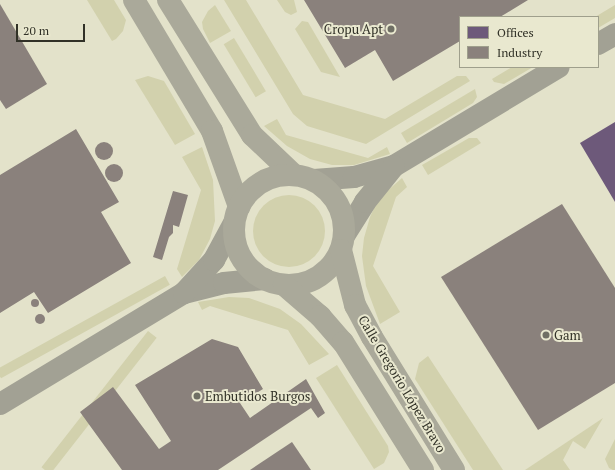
<!DOCTYPE html>
<meta charset="utf-8">
<style>
body{margin:0}
#map{position:relative;width:615px;height:470px;overflow:hidden;background:#e3e2d5;font-family:"PT Serif",serif}
div>[style]{position:absolute}
.built>*{inset:0;background:#e3e2ca}
.green>*{inset:0;background:#d2d1ad;transform-origin:0 0}
.round{border-radius:50%}
.offices>*{inset:0;background:#6d597a}
.industry>*{inset:0;background:#8a817c}
.minor>*{height:22px;margin:-11px;padding:0 11px;transform-origin:11px;border-radius:11px;background:#a2a194}
.secondary>*{height:22px;margin:-11px;padding:0 11px;transform-origin:11px;border-radius:11px;background:#aaa99a}
.secondary>.ring{margin:-11px;padding:0;box-sizing:content-box;background:none;border:22px solid #aaa99a;border-radius:50%}
.dots>*{width:11px;height:11px;translate:-50% -50%;box-sizing:border-box;border:2px solid #e9e8cf;border-radius:50%}
span{translate:-50% -50%;white-space:nowrap;text-align:center;line-height:1.15;-webkit-text-stroke:4px #e9e8cf;paint-order:stroke}
.poi-label{font-size:13px;color:#313127}
.right{translate:-100% -50%;text-align:right}
.left{translate:0 -50%;text-align:left}
.street-label{font-size:13px;color:#313127}
.legend{position:absolute;left:459px;top:16px;width:140px;height:52px;box-sizing:border-box;background:#e9e8cf;border:1px solid #9f9f8c;margin:0;padding:5px 7px;list-style:none;font-size:12px;color:#313127}
.legend li{display:flex;align-items:center;gap:8px;height:20px}
.legend b{width:20px;border:1px solid #9f9f8c}
.scale{position:absolute;left:16px;top:24px;width:69px;height:18px;box-sizing:border-box;border:2px solid #313127;border-top:0;padding-left:5px;font-size:12px;line-height:14px;white-space:nowrap;color:#313127;-webkit-text-stroke:3px #e9e8cf;paint-order:stroke}
</style>
<div id="map">
<div class="built">
<i style="clip-path:polygon(evenodd,0 0,615px 0,615px 470px,0 470px,0 0,460px 17px,598px 17px,598px 67px,460px 67px,460px 17px)"></i>
</div>
<div class="green">
<i style="clip-path:polygon(87px 0,114px 0,126px 20px,123px 31px,116px 39px,112px 41px)"></i>
<i style="clip-path:polygon(224px 0,246px 0,303px 95px,385px 119px,457px 76px,466px 76px,470px 81px,366px 144px,307px 126px,293px 114px)"></i>
<i style="clip-path:polygon(277px 0,294px 0,297px 12px,291px 15px,285px 12px)"></i>
<i style="clip-path:polygon(215px 5px,231px 31px,210px 43px,203px 29px,202px 22px,208px 11px)"></i>
<i style="clip-path:polygon(615px 5px,615px 18px,598px 28px,598px 17px,595px 17px)"></i>
<i style="clip-path:polygon(302px 21px,308px 22px,340px 77px,321px 72px,295px 29px)"></i>
<i style="left:234px;top:38px;width:62px;height:12px;rotate:59deg"></i>
<i style="clip-path:polygon(512px 67px,533px 67px,504px 84px,494px 82px,492px 79px)"></i>
<i style="clip-path:polygon(148px 76px,164px 81px,195px 134px,175px 145px,135px 80px)"></i>
<i style="clip-path:polygon(475px 89px,477px 97px,473px 103px,407px 143px,401px 133px)"></i>
<i style="clip-path:polygon(277px 119px,286px 135px,368px 158px,387px 147px,390px 154px,354px 165px,332px 165px,310px 159px,287px 146px,264px 126px)"></i>
<i style="clip-path:polygon(469px 138px,477px 138px,481px 143px,428px 175px,422px 165px)"></i>
<i style="clip-path:polygon(202px 147px,213px 180px,215px 221px,210px 239px,199px 260px,182px 277px,177px 269px,201px 190px,182px 157px)"></i>
<i style="clip-path:polygon(402px 178px,407px 187px,396px 197px,373px 266px,400px 312px,380px 324px,366px 286px,362px 256px,364px 238px,370px 217px,376px 204px,386px 192px)"></i>
<i class="round" style="left:253px;top:195px;width:72px;height:72px"></i>
<i style="left:165px;top:276px;width:10px;height:193px;rotate:61deg"></i>
<i style="clip-path:polygon(229px 297px,249px 298px,280px 309px,301px 324px,329px 354px,309px 365px,288px 330px,210px 306px,202px 310px,198px 302px)"></i>
<i style="left:148px;top:331px;width:11px;height:173px;rotate:38deg"></i>
<i style="clip-path:polygon(428px 356px,503px 470px,473px 470px,415px 379px,419px 363px)"></i>
<i style="clip-path:polygon(337px 365px,388px 446px,389px 452px,384px 463px,374px 469px,316px 378px)"></i>
<i style="clip-path:polygon(603px 418px,585px 449px,573px 441px,563px 460px,570px 470px,525px 470px)"></i>
<i style="clip-path:polygon(615px 439px,615px 470px,613px 470px,609px 468px,605px 459px)"></i>
</div>
<div class="offices">
<i style="clip-path:polygon(615px 122px,615px 202px,580px 143px)"></i>
</div>
<div class="industry">
<i style="clip-path:polygon(304px 0,528px 0,500px 17px,460px 17px,460px 41px,393px 81px,375px 50px,345px 68px)"></i>
<i style="clip-path:polygon(0 4px,47px 84px,6px 109px,0 100px)"></i>
<i style="clip-path:polygon(76px 129px,119px 202px,101px 212px,131px 263px,48px 313px,34px 292px,0 313px,0 175px)"></i>
<i class="round" style="left:95px;top:142px;width:18px;height:18px"></i>
<i class="round" style="left:105px;top:164px;width:18px;height:18px"></i>
<i style="clip-path:polygon(173px 191px,188px 195px,179px 227px,173px 225px,173px 233px,169px 237px,162px 260px,153px 257px)"></i>
<i style="clip-path:polygon(562px 204px,615px 288px,615px 383px,538px 430px,441px 277px)"></i>
<i class="round" style="left:31px;top:299px;width:8px;height:8px"></i>
<i class="round" style="left:35px;top:314px;width:10px;height:10px"></i>
<i style="clip-path:polygon(212px 339px,238px 347px,263px 389px,240px 403px,250px 418px,306px 379px,325px 413px,318px 418px,311px 408px,218px 470px,122px 470px,80px 412px,113px 387px,159px 449px,171px 441px,135px 385px)"></i>
<i style="clip-path:polygon(292px 442px,311px 470px,250px 470px)"></i>
</div>
<div class="minor">
<i style="left:598px;top:44px;width:20px;rotate:-30deg"></i>
<i style="left:314px;top:180px;width:40px;rotate:-4.3deg"></i>
<i style="left:354px;top:177px;width:41px;rotate:-15.4deg"></i>
<i style="left:394px;top:166px;width:192px;rotate:-31deg"></i>
<i style="left:344px;top:236px;width:40px;rotate:-58deg"></i>
<i style="left:365px;top:202px;width:46px;rotate:-51.1deg"></i>
<i style="left:184px;top:293px;width:41px;rotate:-14deg"></i>
<i style="left:224px;top:283px;width:41px;rotate:-5.6deg"></i>
<i style="left:0;top:404px;width:215px;rotate:-31.1deg"></i>
<i style="left:184px;top:293px;width:45px;rotate:-47.7deg"></i>
<i style="left:214px;top:260px;width:42px;rotate:-61.6deg"></i>
</div>
<div class="secondary">
<i style="left:134px;top:0;width:152px;rotate:59.2deg"></i>
<i style="left:212px;top:131px;width:81px;rotate:70.4deg"></i>
<i style="left:168px;top:0;width:159px;rotate:58.1deg"></i>
<i style="left:252px;top:135px;width:57px;rotate:43.6deg"></i>
<i class="ring" style="left:234px;top:175px;width:88px;height:88px"></i>
<i style="left:341px;top:250px;width:57px;rotate:75.7deg"></i>
<i style="left:355px;top:305px;width:36px;rotate:62deg"></i>
<i style="left:372px;top:337px;width:156px;rotate:58.3deg"></i>
<i style="left:284px;top:285px;width:48px;rotate:40.7deg"></i>
<i style="left:320px;top:316px;width:35px;rotate:49deg"></i>
<i style="left:343px;top:342px;width:151px;rotate:58deg"></i>
</div>
<div class="dots">
<i style="left:391px;top:29px;background:#6f6f64"></i>
<i style="left:546px;top:335px;background:#6f6f64"></i>
<i style="left:197px;top:396px;background:#6f6f64"></i>
</div>
<div class="poi-label">
<span class="right" style="left:383px;top:29px">Cropu Apt</span>
<span class="left" style="left:554px;top:335px">Gam</span>
<span class="left" style="left:205px;top:396px">Embutidos Burgos</span>
</div>
<div class="street-label">
<span style="left:402px;top:384px;rotate:59deg">Calle Gregorio López Bravo</span>
</div>
<ul class="legend">
<li><b style="height:11px;background:#6d597a"></b>Offices</li>
<li><b style="height:11px;background:#8a817c"></b>Industry</li>
</ul>
<div class="scale">20 m</div>
</div>
